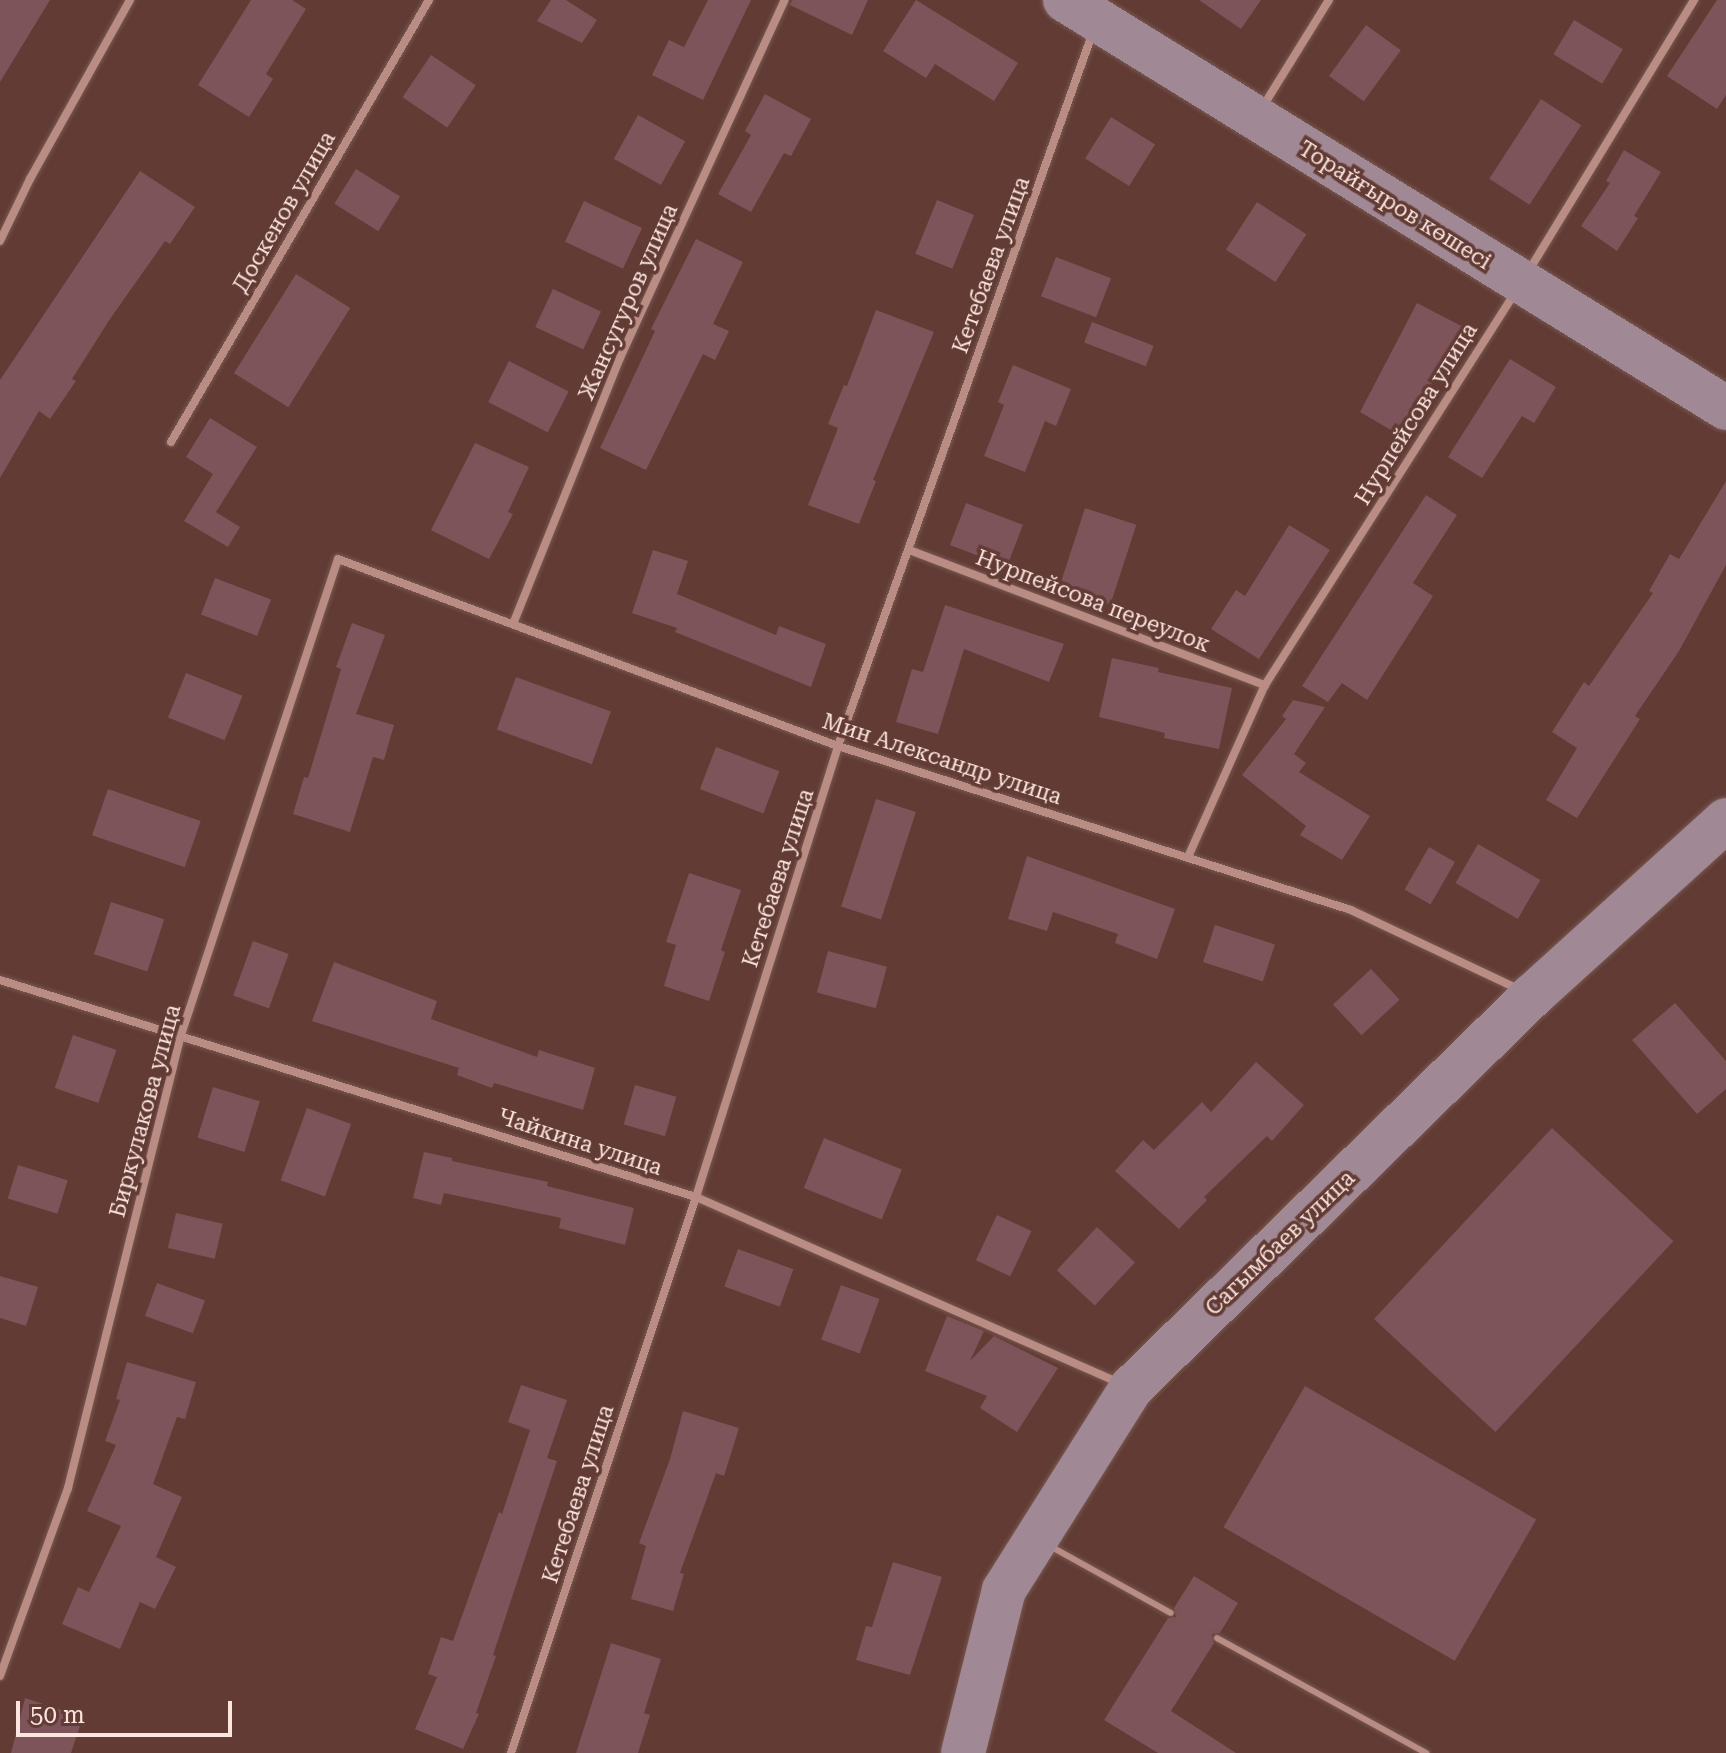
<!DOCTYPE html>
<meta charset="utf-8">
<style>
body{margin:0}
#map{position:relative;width:1726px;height:1753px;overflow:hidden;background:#613b34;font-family:"Roboto Serif",serif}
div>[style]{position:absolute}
.building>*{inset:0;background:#7d5459;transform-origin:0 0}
.roads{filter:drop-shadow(0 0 2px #785852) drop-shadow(0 0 2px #785852)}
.lane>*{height:6px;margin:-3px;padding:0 3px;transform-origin:3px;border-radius:3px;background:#b98d84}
.street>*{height:8px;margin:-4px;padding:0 4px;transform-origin:4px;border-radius:4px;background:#b98d84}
.secondary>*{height:44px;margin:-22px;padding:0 22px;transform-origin:22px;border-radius:22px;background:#a18895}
span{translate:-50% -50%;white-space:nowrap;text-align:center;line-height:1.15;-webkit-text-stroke:7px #613b34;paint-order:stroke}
.street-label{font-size:22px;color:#fce4df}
.scale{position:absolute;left:16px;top:1701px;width:216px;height:36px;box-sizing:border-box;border:4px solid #fce4df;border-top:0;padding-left:10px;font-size:24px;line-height:28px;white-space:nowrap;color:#fce4df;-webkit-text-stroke:6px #613b34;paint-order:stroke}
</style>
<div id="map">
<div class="building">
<i style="clip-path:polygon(0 0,50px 0,0 82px)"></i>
<i style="clip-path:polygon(251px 0,292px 0,306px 9px,266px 74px,273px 79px,249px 117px,198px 85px)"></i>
<i style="clip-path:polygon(551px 0,566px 0,597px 20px,582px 43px,537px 21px)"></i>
<i style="clip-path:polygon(708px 0,751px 0,703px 100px,652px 75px,669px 40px,684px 47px)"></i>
<i style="clip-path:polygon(792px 0,868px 0,852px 35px,790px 5px)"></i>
<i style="clip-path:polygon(916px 0,1018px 63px,994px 101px,935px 64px,926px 78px,883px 51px)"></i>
<i style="clip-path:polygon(1199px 0,1261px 0,1241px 29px)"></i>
<i style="clip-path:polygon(1717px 0,1726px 0,1726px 95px,1717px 109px,1667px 76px)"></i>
<i style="left:1574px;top:20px;width:57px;height:40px;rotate:31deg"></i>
<i style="left:1366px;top:25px;width:43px;height:63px;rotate:36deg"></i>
<i style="left:431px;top:55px;width:54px;height:51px;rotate:34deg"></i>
<i style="clip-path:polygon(765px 94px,811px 119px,791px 156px,784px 153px,751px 212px,718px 194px,751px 135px,745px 131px)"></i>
<i style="left:1541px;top:99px;width:48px;height:95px;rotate:33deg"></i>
<i style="left:638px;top:115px;width:54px;height:50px;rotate:29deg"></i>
<i style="left:1111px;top:117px;width:52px;height:49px;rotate:32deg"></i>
<i style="clip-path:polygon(1624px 150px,1661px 172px,1634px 216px,1638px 218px,1617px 251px,1581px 226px,1610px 183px,1606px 181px)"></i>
<i style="left:356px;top:169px;width:52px;height:41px;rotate:32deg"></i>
<i style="clip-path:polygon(140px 171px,195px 207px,170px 244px,165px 241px,110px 319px,72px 379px,76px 381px,50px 419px,39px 411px,0 478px,0 380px)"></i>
<i style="left:937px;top:200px;width:40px;height:58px;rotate:22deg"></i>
<i style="left:584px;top:201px;width:64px;height:45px;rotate:25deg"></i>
<i style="left:1257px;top:202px;width:59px;height:57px;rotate:33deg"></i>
<i style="clip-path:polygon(696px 239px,743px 262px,713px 324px,729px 331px,715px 360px,703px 354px,646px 470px,600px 448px,655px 331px,651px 329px)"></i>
<i style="left:1056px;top:257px;width:59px;height:42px;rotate:21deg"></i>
<i style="left:296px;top:274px;width:64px;height:117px;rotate:32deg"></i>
<i style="left:553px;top:289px;width:53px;height:42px;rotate:25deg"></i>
<i style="clip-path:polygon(1417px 303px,1467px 329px,1440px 380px,1435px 378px,1401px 436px,1360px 412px)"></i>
<i style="clip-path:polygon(876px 310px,934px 332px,873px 480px,876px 481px,859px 524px,808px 505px,838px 428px,828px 424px,844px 385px,847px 386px)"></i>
<i style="left:1092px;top:322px;width:66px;height:22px;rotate:21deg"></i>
<i style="clip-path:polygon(1510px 359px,1556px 387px,1534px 423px,1522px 416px,1482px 478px,1448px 457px)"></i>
<i style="left:509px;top:361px;width:67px;height:46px;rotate:27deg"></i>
<i style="clip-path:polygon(1013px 365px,1071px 389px,1056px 426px,1045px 421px,1025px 472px,984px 456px,1004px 405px,998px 402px)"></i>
<i style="clip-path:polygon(210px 418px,257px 447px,216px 512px,240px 527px,228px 547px,184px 521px,213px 474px,186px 457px)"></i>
<i style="clip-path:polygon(475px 443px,529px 467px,508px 512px,513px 514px,489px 559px,431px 530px)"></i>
<i style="clip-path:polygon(1726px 481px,1726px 565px,1679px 651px,1635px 716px,1640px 719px,1577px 818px,1546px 800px,1577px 748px,1552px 732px,1584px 682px,1589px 686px,1653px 593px,1649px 591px,1670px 554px,1679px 559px)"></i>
<i style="clip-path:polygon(1426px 495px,1457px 515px,1413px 583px,1433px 596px,1367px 700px,1342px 683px,1328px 702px,1302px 686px)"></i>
<i style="left:966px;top:503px;width:61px;height:45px;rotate:21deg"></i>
<i style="left:1085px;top:508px;width:54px;height:84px;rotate:18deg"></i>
<i style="clip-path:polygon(1289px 525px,1330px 550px,1259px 659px,1211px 629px,1236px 590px,1245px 596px)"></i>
<i style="clip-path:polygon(653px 550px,688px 561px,677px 594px,776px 635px,779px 626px,826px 644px,811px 687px,675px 632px,677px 628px,632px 613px)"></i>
<i style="left:215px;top:578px;width:60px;height:39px;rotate:21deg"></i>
<i style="clip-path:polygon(945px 605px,1064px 644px,1049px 682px,964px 649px,938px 734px,896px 722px,912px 669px,923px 672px)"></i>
<i style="clip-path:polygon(352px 623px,385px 635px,356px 714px,394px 725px,384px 760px,373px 757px,350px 832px,293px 814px,304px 777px,308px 778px,341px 669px,336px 667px)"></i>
<i style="clip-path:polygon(1112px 658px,1159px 668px,1158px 672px,1232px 688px,1219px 749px,1164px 738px,1165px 733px,1099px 717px)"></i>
<i style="left:186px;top:673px;width:61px;height:48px;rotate:22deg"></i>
<i style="left:516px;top:677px;width:101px;height:56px;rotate:20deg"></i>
<i style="clip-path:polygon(1293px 700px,1325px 707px,1294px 754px,1306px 763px,1299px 772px,1370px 816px,1342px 860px,1300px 835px,1306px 826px,1242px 775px,1286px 719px,1282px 716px)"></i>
<i style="left:716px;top:747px;width:68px;height:45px;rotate:21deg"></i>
<i style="left:108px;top:789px;width:98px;height:49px;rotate:19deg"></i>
<i style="left:876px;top:799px;width:42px;height:113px;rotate:18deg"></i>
<i style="left:1478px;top:844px;width:72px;height:45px;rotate:30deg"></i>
<i style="left:1429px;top:847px;width:30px;height:49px;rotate:30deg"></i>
<i style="clip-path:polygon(1027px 856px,1175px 909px,1157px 959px,1115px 943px,1118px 934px,1053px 912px,1047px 931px,1008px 919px)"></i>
<i style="clip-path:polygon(689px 873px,741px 890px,721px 950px,725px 952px,709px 1001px,664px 986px,676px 945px,666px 942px)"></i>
<i style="left:111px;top:902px;width:56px;height:55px;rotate:18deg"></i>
<i style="left:1215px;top:925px;width:63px;height:39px;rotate:18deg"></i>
<i style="left:253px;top:941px;width:38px;height:58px;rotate:20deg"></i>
<i style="left:828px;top:951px;width:61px;height:43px;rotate:15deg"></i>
<i style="clip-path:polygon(334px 962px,437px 1001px,431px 1019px,537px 1057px,539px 1050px,595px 1068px,583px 1110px,494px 1083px,492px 1088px,457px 1075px,459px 1068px,312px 1021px)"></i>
<i style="left:1371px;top:969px;width:42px;height:52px;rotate:47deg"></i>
<i style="clip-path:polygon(1675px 1003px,1726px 1061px,1726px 1089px,1697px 1114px,1632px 1040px)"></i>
<i style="left:73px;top:1035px;width:46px;height:56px;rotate:19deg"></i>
<i style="clip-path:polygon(1256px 1062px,1304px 1105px,1272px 1141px,1267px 1136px,1204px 1197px,1207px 1200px,1179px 1229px,1115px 1171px,1143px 1140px,1154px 1150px,1202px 1102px,1211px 1112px)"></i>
<i style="left:635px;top:1085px;width:43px;height:41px;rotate:16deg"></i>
<i style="left:213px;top:1087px;width:49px;height:53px;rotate:17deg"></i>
<i style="left:307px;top:1108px;width:47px;height:77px;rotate:20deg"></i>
<i style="left:1552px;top:1128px;width:166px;height:261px;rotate:43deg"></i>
<i style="left:824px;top:1138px;width:84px;height:54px;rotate:22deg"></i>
<i style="clip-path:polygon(424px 1152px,452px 1158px,452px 1161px,548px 1182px,547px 1186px,634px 1208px,625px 1245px,559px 1228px,561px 1218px,444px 1193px,441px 1205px,413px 1198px)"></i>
<i style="left:18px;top:1165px;width:52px;height:35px;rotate:17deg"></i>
<i style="left:176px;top:1213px;width:48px;height:36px;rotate:13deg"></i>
<i style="left:997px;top:1215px;width:38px;height:50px;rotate:25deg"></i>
<i style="left:1097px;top:1227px;width:52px;height:59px;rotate:43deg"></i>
<i style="left:738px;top:1249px;width:59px;height:40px;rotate:20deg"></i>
<i style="clip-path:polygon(0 1276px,38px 1287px,26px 1326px,0 1318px)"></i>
<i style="left:157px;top:1283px;width:51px;height:35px;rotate:20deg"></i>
<i style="left:841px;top:1285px;width:41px;height:58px;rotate:20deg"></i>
<i style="clip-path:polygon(947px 1316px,984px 1331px,970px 1361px,994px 1336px,1058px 1368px,1017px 1432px,980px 1408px,987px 1396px,925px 1371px)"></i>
<i style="clip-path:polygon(127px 1362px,196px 1382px,185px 1419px,177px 1417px,153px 1484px,182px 1497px,156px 1557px,176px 1567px,155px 1609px,140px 1602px,120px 1649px,62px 1624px,78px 1587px,89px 1592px,121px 1526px,87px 1511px,116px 1445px,105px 1441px,120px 1400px,116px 1399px)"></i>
<i style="clip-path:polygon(521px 1385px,567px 1400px,547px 1458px,557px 1461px,493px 1655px,496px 1656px,476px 1713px,479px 1714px,463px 1749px,415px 1729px,437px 1677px,428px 1674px,441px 1637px,453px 1641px,499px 1512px,502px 1514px,530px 1430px,508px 1422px)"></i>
<i style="left:1305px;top:1386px;width:267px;height:163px;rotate:30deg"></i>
<i style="clip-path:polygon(683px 1411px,739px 1428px,724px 1476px,716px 1473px,680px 1573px,684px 1574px,673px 1611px,631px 1599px,646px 1546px,639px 1543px,670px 1459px)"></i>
<i style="clip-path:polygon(893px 1562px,942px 1577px,910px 1675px,856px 1660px,866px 1626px,872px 1627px)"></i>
<i style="clip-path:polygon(1194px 1576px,1238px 1603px,1220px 1633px,1212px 1634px,1214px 1643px,1171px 1711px,1236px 1753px,1158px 1753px,1104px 1720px,1168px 1618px,1176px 1617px,1174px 1608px)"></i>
<i style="clip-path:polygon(611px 1643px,661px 1659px,644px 1713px,650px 1715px,638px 1753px,576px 1753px)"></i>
<i style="clip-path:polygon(25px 1698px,83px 1717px,71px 1753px,11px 1753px)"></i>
</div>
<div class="roads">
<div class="lane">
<i style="left:1050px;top:1546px;width:138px;rotate:29deg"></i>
<i style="left:1217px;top:1638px;width:239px;rotate:28.8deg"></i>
</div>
<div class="street">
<i style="left:1262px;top:108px;width:127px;rotate:-58.2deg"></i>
<i style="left:0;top:241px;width:69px;rotate:-64.2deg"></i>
<i style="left:30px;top:179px;width:205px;rotate:-60.8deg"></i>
<i style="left:1528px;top:272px;width:319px;rotate:-58.6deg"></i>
<i style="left:171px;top:442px;width:512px;rotate:-59.73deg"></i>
<i style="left:909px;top:550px;width:381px;rotate:20.8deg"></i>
<i style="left:513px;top:624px;width:287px;rotate:-68.1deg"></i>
<i style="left:620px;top:358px;width:394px;rotate:-65.3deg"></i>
<i style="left:1188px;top:857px;width:188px;rotate:-65.9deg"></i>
<i style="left:1265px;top:685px;width:464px;rotate:-57.5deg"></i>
<i style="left:0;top:980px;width:729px;rotate:17.32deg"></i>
<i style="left:696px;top:1197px;width:462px;rotate:23.7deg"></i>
<i style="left:0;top:1676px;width:200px;rotate:-70.1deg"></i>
<i style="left:68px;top:1488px;width:467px;rotate:-76deg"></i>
<i style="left:181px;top:1035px;width:501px;rotate:-71.75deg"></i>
<i style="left:338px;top:559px;width:534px;rotate:20.51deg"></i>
<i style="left:838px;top:746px;width:539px;rotate:17.73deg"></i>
<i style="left:1351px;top:910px;width:187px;rotate:25.3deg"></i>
<i style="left:511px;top:1753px;width:586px;rotate:-71.6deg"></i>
<i style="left:696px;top:1197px;width:473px;rotate:-72.5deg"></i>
<i style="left:838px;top:746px;width:758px;rotate:-70.35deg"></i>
</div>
<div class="secondary">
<i style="left:1065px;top:0;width:777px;rotate:31.68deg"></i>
<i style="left:963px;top:1753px;width:168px;rotate:-75.9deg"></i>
<i style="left:1004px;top:1590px;width:239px;rotate:-57.8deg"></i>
<i style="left:1131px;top:1388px;width:561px;rotate:-44.35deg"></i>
<i style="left:1532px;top:996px;width:262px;rotate:-42.2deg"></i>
</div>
</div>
<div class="street-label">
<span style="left:1395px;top:205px;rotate:32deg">Торайғыров көшесі</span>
<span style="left:284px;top:212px;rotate:-60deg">Доскенов улица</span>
<span style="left:991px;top:265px;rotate:-70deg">Кетебаева улица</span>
<span style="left:628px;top:302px;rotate:-66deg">Жансугуров улица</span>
<span style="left:1416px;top:414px;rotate:-58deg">Нурпейсова улица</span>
<span style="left:1093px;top:601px;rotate:21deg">Нурпейсова переулок</span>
<span style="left:942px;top:759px;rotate:18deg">Мин Александр улица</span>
<span style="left:778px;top:878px;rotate:-72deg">Кетебаева улица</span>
<span style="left:145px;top:1111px;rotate:-75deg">Биркулакова улица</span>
<span style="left:580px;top:1142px;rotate:18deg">Чайкина улица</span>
<span style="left:1280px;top:1243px;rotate:-44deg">Сагымбаев улица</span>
<span style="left:578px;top:1494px;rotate:-72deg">Кетебаева улица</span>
</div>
<div class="scale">50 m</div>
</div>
